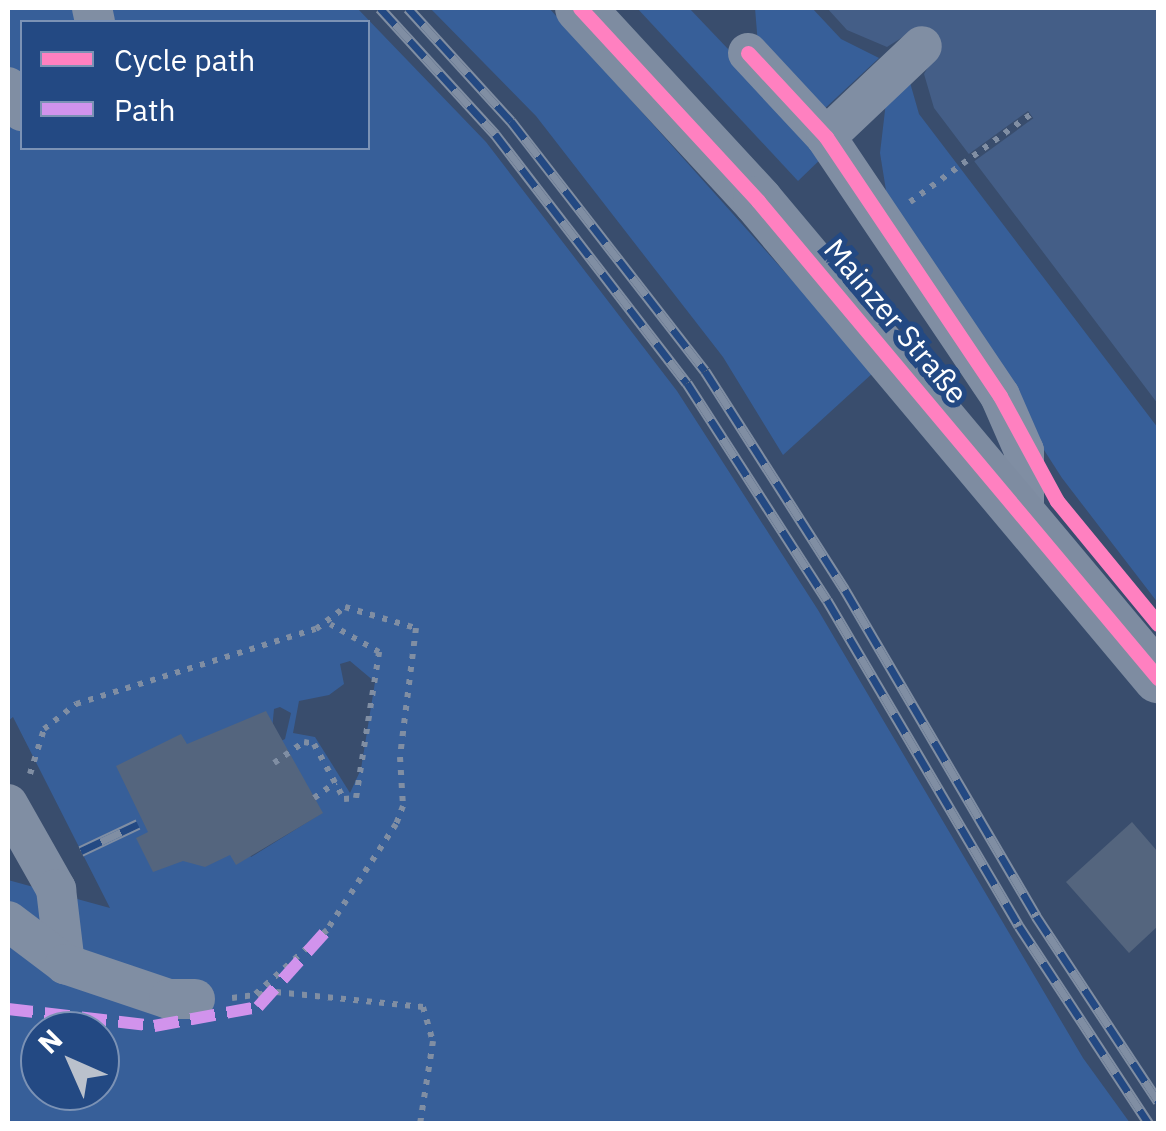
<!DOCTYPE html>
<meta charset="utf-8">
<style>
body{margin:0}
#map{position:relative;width:1166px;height:1131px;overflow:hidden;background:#394d6d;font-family:"IBM Plex Sans",sans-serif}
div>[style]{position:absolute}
.green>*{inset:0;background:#375f99}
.water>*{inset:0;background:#445e87}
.pier>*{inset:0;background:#394d6d;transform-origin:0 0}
.building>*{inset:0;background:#54657e}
.path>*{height:6px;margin-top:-3px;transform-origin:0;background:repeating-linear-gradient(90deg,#808ea3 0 5px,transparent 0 13px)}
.minor>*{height:40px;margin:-20px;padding:0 20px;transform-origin:20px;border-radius:20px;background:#808ea3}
.major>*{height:50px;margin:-25px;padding:0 25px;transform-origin:25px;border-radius:25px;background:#7e8ca1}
.rail>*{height:11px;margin-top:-5.5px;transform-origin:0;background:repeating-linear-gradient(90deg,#234983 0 22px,#808ea3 0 44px);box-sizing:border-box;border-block:2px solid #808ea3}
.quiet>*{height:12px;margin-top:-6px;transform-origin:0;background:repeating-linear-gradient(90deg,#d193ec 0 25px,transparent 0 37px)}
.cycleway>*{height:15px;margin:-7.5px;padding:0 7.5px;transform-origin:7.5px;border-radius:7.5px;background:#ff80c0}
span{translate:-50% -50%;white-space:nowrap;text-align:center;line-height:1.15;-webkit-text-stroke:10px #234983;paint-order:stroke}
.street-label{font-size:30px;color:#fff}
.frame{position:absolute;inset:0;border:10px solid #fff;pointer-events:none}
.legend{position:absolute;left:20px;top:20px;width:350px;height:130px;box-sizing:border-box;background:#234983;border:2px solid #7b92b5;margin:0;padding:12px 18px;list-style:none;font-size:30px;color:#fff}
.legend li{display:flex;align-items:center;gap:20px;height:50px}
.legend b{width:50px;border:2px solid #7b92b5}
.north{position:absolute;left:20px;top:1011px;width:100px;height:100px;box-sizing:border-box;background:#234983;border:2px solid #7b92b5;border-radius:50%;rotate:315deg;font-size:28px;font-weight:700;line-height:40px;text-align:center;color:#fff}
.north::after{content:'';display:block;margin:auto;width:35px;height:45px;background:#bac1cc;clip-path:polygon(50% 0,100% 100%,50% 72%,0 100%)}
</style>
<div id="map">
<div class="green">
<i style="clip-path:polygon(evenodd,8px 8px,357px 8px,486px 142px,677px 391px,818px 610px,1083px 1058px,1130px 1123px,8px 1123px,8px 880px,110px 908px,13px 717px,8px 721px,8px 8px,22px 22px,368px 22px,368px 148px,22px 148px,22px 22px,8px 8px,350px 661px,375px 682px,361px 769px,350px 793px,315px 737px,293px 733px,299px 701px,329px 695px,344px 684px,340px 664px,350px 661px,8px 8px,280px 707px,291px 713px,285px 739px,225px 769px,272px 730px,274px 709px,280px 707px,8px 8px,218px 804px,322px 813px,251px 857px,218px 804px,8px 8px,40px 1031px,100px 1031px,100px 1091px,40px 1091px,40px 1031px)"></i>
<i style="clip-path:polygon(430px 8px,549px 8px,874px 372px,783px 455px,723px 357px,536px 116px)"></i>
<i style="clip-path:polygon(637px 8px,689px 8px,827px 153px,798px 181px)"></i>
<i style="clip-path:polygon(755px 8px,812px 8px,841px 39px,879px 58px,821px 112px,758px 45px)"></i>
<i style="clip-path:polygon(909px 79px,919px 114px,1158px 428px,1158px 603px,1062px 478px,889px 209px,880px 153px,886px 102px)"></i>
</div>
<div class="water">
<i style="clip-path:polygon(827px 8px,1158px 8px,1158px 404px,934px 108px,924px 74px,934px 57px,909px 33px,887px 47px,847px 30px)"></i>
</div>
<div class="pier">
<i style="left:1028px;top:111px;width:9px;height:79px;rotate:54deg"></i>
</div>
<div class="building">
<i style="clip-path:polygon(266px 711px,323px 813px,236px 865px,230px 855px,205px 867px,183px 861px,153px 872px,136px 838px,148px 832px,116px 766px,181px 734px,187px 744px)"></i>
<i style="clip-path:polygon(1132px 822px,1158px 852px,1158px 926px,1129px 953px,1066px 882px)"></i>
</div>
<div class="path">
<i style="left:910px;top:202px;width:150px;rotate:-36deg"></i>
<i style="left:274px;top:763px;width:37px;rotate:-35deg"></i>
<i style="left:304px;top:742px;width:10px;rotate:11deg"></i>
<i style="left:314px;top:744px;width:63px;rotate:61.4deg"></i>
<i style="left:344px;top:799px;width:12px;rotate:-5deg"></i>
<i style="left:356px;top:798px;width:148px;rotate:-81deg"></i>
<i style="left:379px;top:652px;width:56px;rotate:-150.3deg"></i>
<i style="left:30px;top:774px;width:47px;rotate:-72.7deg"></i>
<i style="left:44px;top:729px;width:41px;rotate:-38deg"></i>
<i style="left:76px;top:704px;width:251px;rotate:-17.4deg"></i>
<i style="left:316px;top:629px;width:36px;rotate:-37deg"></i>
<i style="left:345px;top:607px;width:74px;rotate:16.5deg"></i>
<i style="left:416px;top:628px;width:130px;rotate:97.1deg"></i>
<i style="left:400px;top:757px;width:49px;rotate:86.5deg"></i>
<i style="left:403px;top:806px;width:19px;rotate:111deg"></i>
<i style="left:396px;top:824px;width:126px;rotate:123.1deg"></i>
<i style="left:327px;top:930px;width:102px;rotate:138.2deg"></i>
<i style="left:314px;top:798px;width:27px;rotate:-36deg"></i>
<i style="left:232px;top:998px;width:44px;rotate:-7.8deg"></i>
<i style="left:276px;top:992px;width:148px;rotate:5.8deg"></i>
<i style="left:423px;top:1007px;width:35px;rotate:74deg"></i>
<i style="left:433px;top:1041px;width:84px;rotate:98.9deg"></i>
</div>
<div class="minor">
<i style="left:92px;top:8px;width:14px;rotate:78deg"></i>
<i style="left:748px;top:53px;width:115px;rotate:47.1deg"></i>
<i style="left:826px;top:137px;width:312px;rotate:56.1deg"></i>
<i style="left:1000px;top:396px;width:60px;rotate:66.4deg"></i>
<i style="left:1024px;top:451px;width:65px;rotate:90deg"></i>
<i style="left:8px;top:87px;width:28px;rotate:60deg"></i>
<i style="left:826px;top:137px;width:132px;rotate:-43.5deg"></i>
<i style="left:8px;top:804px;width:98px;rotate:60.5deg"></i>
<i style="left:56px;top:889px;width:76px;rotate:83.2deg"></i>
<i style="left:8px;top:921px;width:71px;rotate:37deg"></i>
<i style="left:65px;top:964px;width:110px;rotate:18.6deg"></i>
<i style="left:169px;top:999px;width:26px"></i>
</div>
<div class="major">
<i style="left:580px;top:8px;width:263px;rotate:47.3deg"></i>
<i style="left:758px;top:201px;width:623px;rotate:50.02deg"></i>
</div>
<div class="rail">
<i style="left:380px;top:8px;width:171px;rotate:47.6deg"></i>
<i style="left:495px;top:134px;width:314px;rotate:52.4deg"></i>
<i style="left:687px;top:383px;width:258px;rotate:57.2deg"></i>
<i style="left:827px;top:600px;width:378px;rotate:59.5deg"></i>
<i style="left:1019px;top:926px;width:237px;rotate:56.7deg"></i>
<i style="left:408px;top:8px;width:153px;rotate:47.7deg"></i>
<i style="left:511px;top:121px;width:316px;rotate:52.2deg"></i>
<i style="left:705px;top:371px;width:260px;rotate:57.4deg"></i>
<i style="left:845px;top:590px;width:378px;rotate:59.6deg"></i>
<i style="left:1036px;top:916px;width:222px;rotate:56.6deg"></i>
<i style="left:81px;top:851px;width:63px;rotate:-25.3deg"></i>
</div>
<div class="quiet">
<i style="left:8px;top:1009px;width:147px;rotate:6.6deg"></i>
<i style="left:154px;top:1026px;width:106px;rotate:-10.4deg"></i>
<i style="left:258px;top:1007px;width:103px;rotate:-48.1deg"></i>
</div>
<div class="cycleway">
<i style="left:580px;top:8px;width:263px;rotate:47.3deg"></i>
<i style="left:758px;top:201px;width:623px;rotate:50.02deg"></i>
<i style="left:748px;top:53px;width:115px;rotate:47.1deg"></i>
<i style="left:826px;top:137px;width:312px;rotate:56.1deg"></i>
<i style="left:1000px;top:396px;width:119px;rotate:61.5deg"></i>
<i style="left:1057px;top:501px;width:159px;rotate:50.6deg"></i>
</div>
<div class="street-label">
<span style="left:896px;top:321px;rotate:50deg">Mainzer Straße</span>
</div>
<div class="frame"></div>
<ul class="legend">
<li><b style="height:12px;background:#ff80c0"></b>Cycle path</li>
<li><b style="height:12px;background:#d193ec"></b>Path</li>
</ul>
<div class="north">N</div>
</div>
